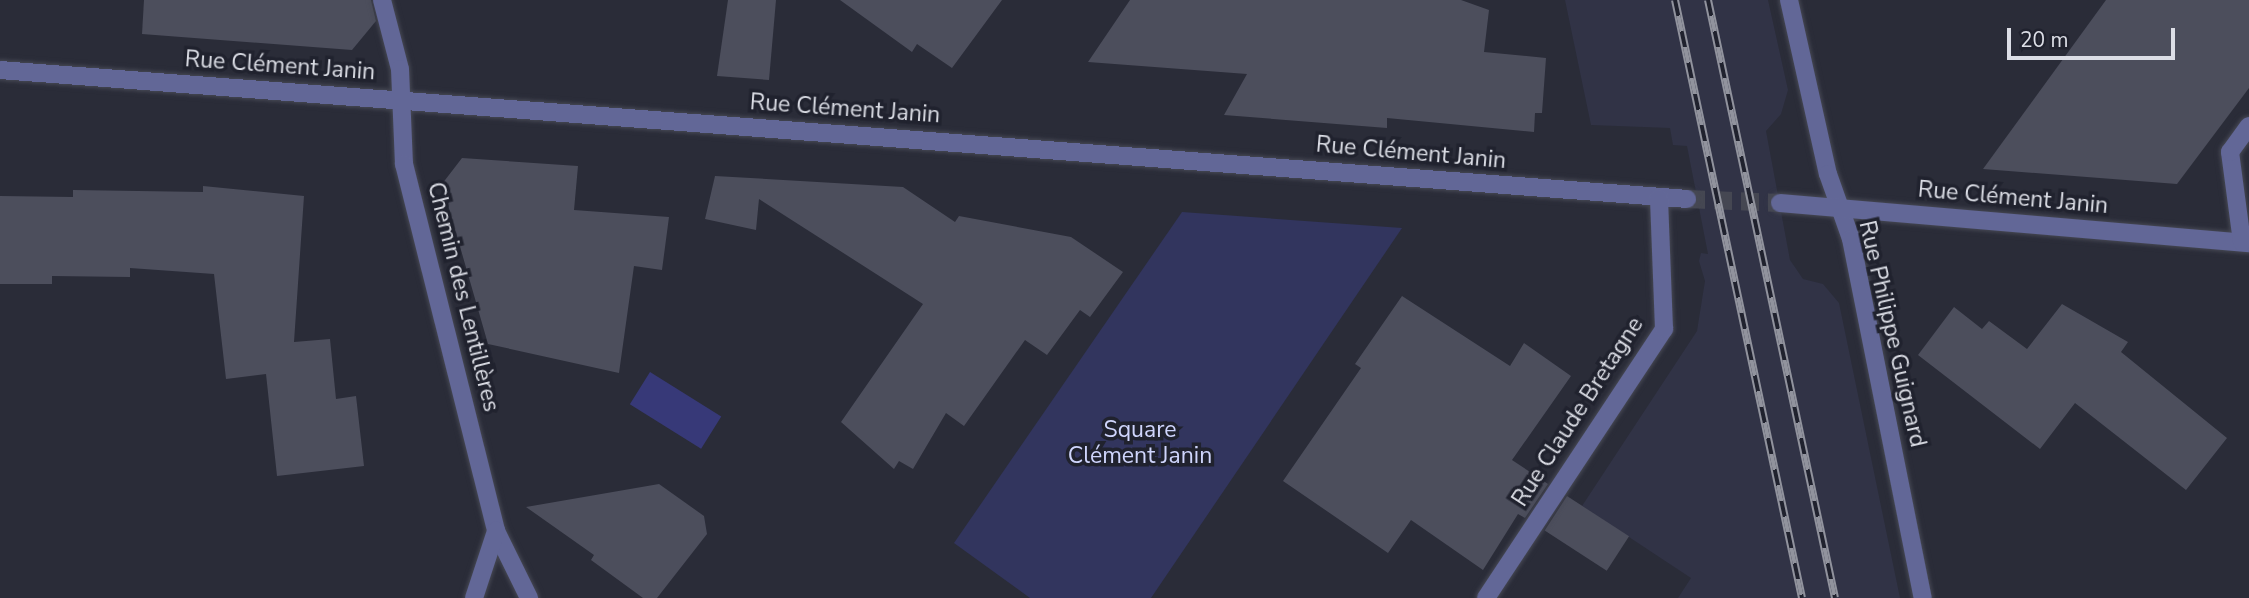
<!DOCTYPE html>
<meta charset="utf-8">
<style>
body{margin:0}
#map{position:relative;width:2249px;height:598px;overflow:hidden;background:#2a2c38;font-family:"Nunito Sans",sans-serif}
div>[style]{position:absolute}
.built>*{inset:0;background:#313346}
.green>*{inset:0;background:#32355e}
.water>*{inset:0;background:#373978;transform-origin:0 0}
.building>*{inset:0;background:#4c4e5c;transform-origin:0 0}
.minor-tunnel>*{height:18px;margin-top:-9px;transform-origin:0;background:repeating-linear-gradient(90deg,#454752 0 18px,transparent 0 27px)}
.roads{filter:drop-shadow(0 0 2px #464854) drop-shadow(0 0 2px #464854)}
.minor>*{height:18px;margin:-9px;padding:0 9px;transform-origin:9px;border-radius:9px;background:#626797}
.rail>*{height:8px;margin-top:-4px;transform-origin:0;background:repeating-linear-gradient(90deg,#20222e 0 16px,#91939d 0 32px);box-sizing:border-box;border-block:2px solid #91939d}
span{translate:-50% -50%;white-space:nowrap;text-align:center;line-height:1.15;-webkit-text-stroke:7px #20222e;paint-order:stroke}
.street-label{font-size:23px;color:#dcdee6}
.park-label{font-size:23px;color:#cfd5fc}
.scale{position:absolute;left:2007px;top:28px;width:168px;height:32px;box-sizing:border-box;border:4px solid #dcdee6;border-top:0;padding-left:9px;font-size:21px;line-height:24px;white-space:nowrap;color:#dcdee6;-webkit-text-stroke:5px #20222e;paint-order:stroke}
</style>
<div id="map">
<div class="built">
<i style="clip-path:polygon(1565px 0,1768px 0,1788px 90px,1781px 114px,1766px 131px,1790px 260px,1803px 279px,1823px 284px,1839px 303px,1900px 598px,1678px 598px,1691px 578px,1582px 506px,1697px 331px,1705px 281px,1699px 261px,1701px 253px,1708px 254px,1687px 146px,1673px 145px,1670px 128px,1591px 125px)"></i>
</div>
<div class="green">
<i style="clip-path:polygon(1182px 212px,1402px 228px,1151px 598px,1030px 598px,954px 543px)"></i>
</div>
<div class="water">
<i style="left:650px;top:372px;width:84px;height:38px;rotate:32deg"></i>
</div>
<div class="building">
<i style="clip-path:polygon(144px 0,371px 0,376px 21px,352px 50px,142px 34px)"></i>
<i style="clip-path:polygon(728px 0,776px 0,769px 80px,717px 76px)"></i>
<i style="clip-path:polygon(840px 0,1002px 0,952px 68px,917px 44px,912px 52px)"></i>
<i style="clip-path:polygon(1130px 0,1461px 0,1489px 10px,1484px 52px,1546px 58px,1542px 113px,1535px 113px,1534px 132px,1387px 118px,1387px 128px,1224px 115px,1247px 74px,1088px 62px)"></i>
<i style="clip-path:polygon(2106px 0,2249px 0,2249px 88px,2177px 184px,1983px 169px)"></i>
<i style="clip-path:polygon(462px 158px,578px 166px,574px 210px,669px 217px,662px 270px,634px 266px,619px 373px,488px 344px,442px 184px)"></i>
<i style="clip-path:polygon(715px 176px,903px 187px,955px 222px,959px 216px,1071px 237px,1123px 272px,1090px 317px,1080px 310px,1047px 355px,1025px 340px,964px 426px,946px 413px,913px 469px,899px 461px,894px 469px,841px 422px,923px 304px,759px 199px,756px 230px,705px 219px)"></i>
<i style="clip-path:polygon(203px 186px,304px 196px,294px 342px,330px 339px,336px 399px,356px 396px,364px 466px,277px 476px,266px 374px,226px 379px,214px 274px,130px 268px,130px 277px,52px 276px,52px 284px,0 284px,0 196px,73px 197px,73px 190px,203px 192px)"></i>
<i style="clip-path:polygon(1402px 296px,1510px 366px,1524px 343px,1571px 376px,1512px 460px,1548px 484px,1525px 518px,1518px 514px,1483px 570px,1411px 520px,1388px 553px,1283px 481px,1361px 368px,1355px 364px)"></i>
<i style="clip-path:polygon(2062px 304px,2128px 342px,2121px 352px,2227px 438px,2186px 490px,2075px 403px,2040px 449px,1918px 355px,1954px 307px,1982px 329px,1989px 321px,2027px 349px)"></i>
<i style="clip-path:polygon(659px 484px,704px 516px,707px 534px,657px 598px,643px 598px,591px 560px,594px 555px,526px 507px)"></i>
<i style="left:1567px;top:496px;width:74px;height:41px;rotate:33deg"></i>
</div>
<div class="minor-tunnel">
<i style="left:1687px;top:199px;width:93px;rotate:2.5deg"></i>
</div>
<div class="roads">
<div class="minor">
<i style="left:382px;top:0;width:71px;rotate:75.4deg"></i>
<i style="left:400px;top:69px;width:95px;rotate:87.6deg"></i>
<i style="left:404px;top:164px;width:378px;rotate:75.9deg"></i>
<i style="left:496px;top:531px;width:75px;rotate:63.8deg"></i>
<i style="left:1789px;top:0;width:178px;rotate:77.4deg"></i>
<i style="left:1828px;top:174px;width:69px;rotate:70.5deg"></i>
<i style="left:1851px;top:239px;width:366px;rotate:78.7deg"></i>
<i style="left:0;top:70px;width:1692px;rotate:4.37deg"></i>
<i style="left:1780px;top:203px;width:471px;rotate:4.9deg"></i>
<i style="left:2242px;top:242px;width:91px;rotate:-97.6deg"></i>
<i style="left:2230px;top:152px;width:32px;rotate:-54deg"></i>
<i style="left:474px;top:598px;width:71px;rotate:-71.8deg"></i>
<i style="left:1486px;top:598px;width:323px;rotate:-56.5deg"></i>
<i style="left:1664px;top:329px;width:131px;rotate:-92.2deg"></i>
</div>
</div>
<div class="rail">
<i style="left:1675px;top:0;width:611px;rotate:78.01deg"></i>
<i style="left:1708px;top:0;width:611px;rotate:78.01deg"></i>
</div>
<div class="street-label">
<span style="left:280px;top:66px;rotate:4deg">Rue Clément Janin</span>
<span style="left:845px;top:109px;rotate:4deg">Rue Clément Janin</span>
<span style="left:1411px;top:153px;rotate:5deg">Rue Clément Janin</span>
<span style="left:2013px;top:198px;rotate:5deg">Rue Clément Janin</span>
<span style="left:463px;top:297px;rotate:76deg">Chemin des Lentillères</span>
<span style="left:1892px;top:334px;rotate:77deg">Rue Philippe Guignard</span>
<span style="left:1578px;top:412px;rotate:-57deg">Rue Claude Bretagne</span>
</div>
<div class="park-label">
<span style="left:1140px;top:443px">Square<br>Clément Janin</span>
</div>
<div class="scale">20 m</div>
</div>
